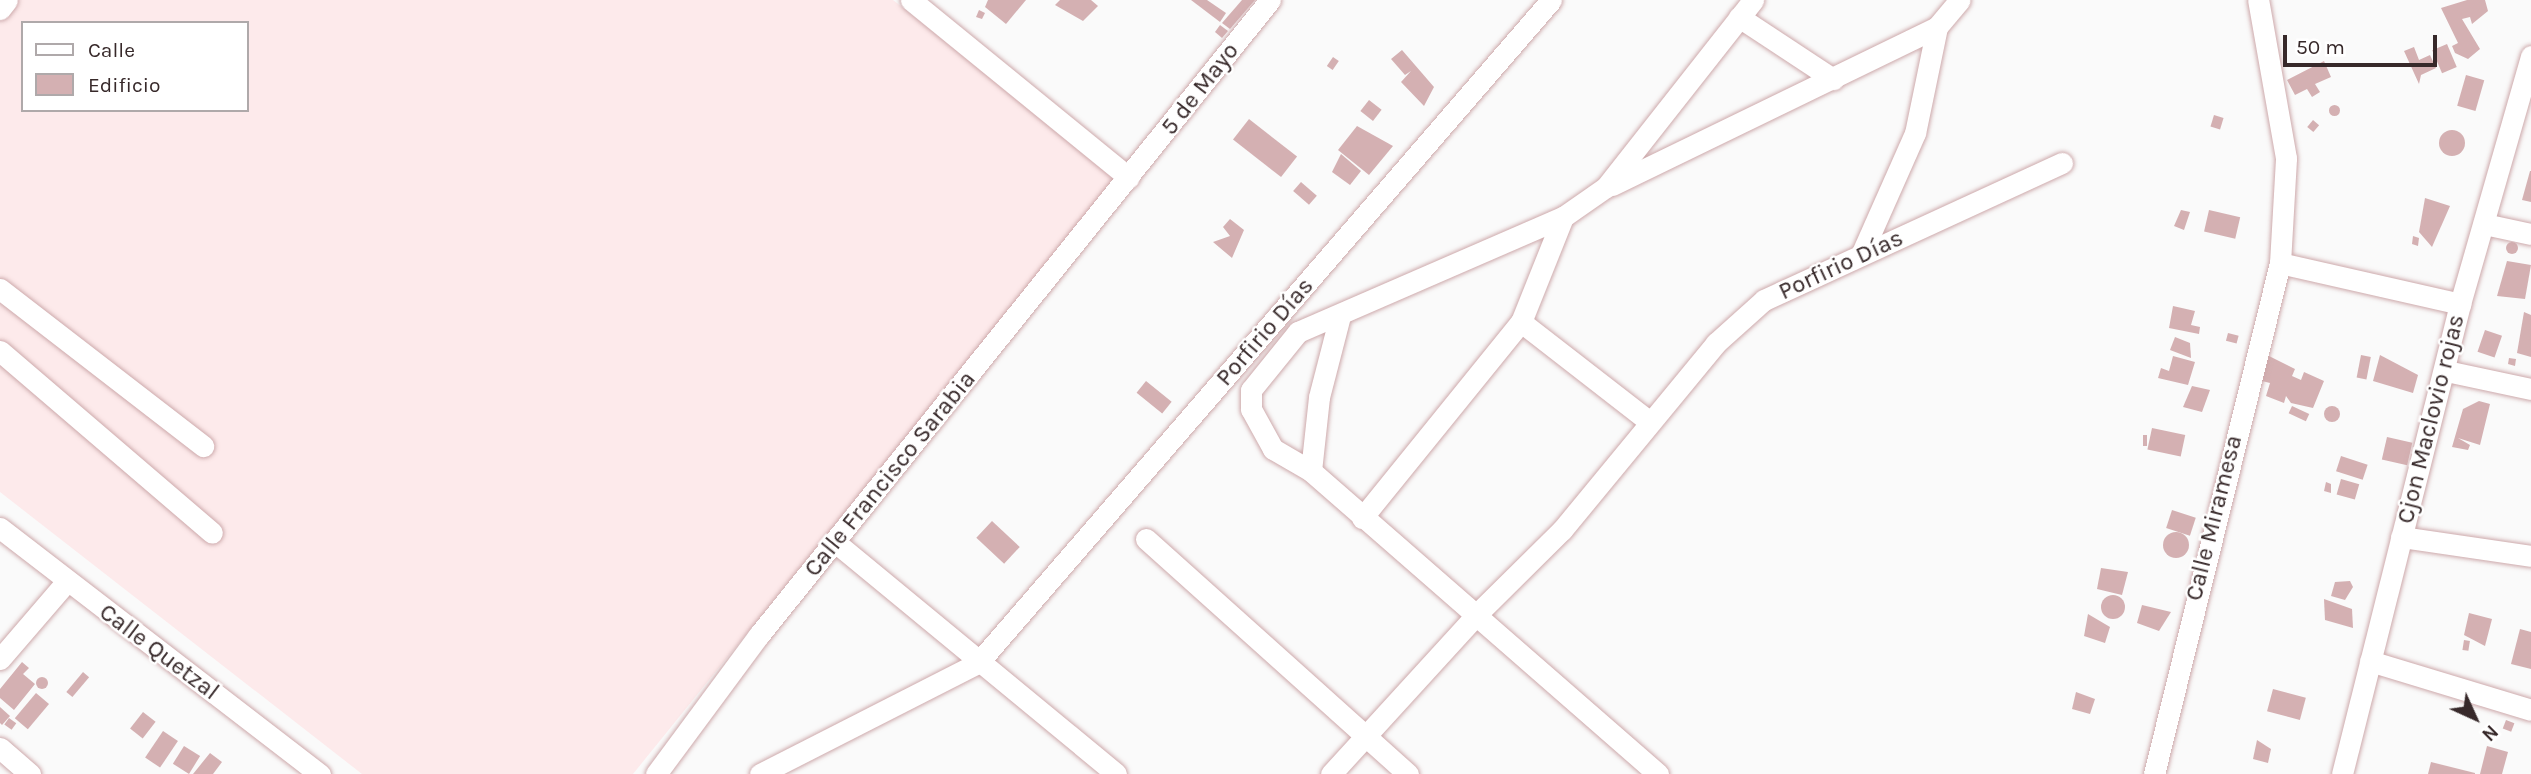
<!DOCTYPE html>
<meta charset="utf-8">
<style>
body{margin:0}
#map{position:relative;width:2531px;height:774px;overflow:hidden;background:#fafafa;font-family:Karla,sans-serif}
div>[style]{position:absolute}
.built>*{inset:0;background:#fdeaeb}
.building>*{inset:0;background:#d4b0b2;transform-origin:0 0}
.round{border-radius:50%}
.roads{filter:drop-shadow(0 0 2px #cda9ab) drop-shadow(0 0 2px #cda9ab)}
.minor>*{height:21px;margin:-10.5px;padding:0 10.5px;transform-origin:10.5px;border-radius:10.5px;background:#fff}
span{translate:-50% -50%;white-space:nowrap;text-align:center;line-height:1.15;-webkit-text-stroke:5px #fff;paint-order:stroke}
.street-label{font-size:24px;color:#37292a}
.legend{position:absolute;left:21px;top:21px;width:228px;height:91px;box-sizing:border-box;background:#fff;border:2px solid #afa9aa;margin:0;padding:9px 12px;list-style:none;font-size:21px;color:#37292a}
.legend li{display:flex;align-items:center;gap:14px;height:35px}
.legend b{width:35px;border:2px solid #afa9aa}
.north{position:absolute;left:2440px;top:683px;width:70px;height:70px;-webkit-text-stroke:5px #fff;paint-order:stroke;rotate:135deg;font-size:19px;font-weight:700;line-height:28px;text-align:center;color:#37292a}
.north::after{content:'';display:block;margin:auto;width:24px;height:32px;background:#37292a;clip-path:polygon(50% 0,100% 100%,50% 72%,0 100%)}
.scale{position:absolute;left:2283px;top:35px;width:154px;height:32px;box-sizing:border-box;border:4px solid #37292a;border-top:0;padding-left:9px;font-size:21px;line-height:24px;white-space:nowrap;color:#37292a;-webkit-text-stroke:5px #fff;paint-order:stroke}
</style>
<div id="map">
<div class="built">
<i style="clip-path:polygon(evenodd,0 0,893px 0,1116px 177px,633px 774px,362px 774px,0 492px,0 0,23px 23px,247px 23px,247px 110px,23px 110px,23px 23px)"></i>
</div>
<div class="building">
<i style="clip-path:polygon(988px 0,1026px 0,1006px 24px,985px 7px)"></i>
<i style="clip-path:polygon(1060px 0,1091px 0,1098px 6px,1083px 21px,1055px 5px)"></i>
<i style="clip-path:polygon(1191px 0,1207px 0,1226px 13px,1220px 22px)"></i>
<i style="clip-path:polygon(1242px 0,1255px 0,1230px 29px,1222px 23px)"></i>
<i style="clip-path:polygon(2467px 0,2485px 0,2488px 11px,2472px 24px,2470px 17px,2462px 19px,2480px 49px,2468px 59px,2455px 53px,2452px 46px,2458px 43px,2441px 8px)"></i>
<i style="clip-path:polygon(979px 10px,985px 13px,982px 19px,976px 17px)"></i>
<i style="clip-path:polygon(1220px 25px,1228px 31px,1222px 38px,1215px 32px)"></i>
<i style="left:2447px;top:44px;width:25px;height:16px;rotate:67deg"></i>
<i style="clip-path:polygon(2414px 47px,2419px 60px,2430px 55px,2436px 68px,2421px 75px,2419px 84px,2404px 51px)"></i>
<i style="clip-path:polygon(1402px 50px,1434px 87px,1424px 106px,1401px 82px,1411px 71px,1405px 75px,1391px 59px)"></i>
<i style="left:1333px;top:57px;width:7px;height:11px;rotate:34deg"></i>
<i style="clip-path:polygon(2324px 61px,2331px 77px,2315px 84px,2320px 92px,2312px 97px,2307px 89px,2295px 95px,2287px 80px)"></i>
<i style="left:2466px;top:75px;width:19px;height:32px;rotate:16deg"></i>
<i style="left:1369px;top:100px;width:16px;height:14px;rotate:38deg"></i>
<i class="round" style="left:2328.5px;top:104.5px;width:11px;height:11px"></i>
<i style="left:2214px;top:115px;width:10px;height:12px;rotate:17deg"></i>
<i style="left:1249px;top:119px;width:61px;height:26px;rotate:38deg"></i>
<i style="left:2313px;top:120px;width:8px;height:9px;rotate:40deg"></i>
<i style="clip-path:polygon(1357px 126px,1393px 146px,1369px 175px,1338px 150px)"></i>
<i class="round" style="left:2439px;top:130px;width:26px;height:26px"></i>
<i style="clip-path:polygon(1341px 154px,1361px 171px,1350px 185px,1332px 172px)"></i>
<i style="clip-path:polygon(2530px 171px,2531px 171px,2531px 202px,2522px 200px)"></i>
<i style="left:1301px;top:182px;width:21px;height:12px;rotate:41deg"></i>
<i style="clip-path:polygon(2425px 198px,2450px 206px,2432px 247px,2419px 232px)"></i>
<i style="clip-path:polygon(2181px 210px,2190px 212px,2184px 230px,2174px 226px)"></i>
<i style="left:2209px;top:210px;width:32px;height:22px;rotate:13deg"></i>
<i style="clip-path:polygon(1230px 219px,1244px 230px,1232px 258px,1213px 242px,1230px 236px,1223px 227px)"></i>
<i style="clip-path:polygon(2413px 236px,2419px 238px,2418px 246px,2412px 244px)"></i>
<i class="round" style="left:2506px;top:242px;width:12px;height:12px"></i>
<i style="clip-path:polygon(2507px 261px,2531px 265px,2525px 299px,2497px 296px)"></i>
<i style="clip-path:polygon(2173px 306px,2195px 311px,2191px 325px,2200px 327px,2199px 334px,2169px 328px)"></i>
<i style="clip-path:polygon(2524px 312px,2531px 315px,2531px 357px,2517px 353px)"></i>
<i style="left:2485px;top:330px;width:18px;height:23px;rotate:19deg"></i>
<i style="left:2228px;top:333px;width:11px;height:8px;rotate:15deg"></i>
<i style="clip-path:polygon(2175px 337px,2190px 343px,2191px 358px,2170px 350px)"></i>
<i style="clip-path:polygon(2265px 354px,2295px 369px,2292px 376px,2301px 380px,2304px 372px,2324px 381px,2313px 408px,2291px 403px,2286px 396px,2284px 403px,2266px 396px,2270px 383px,2258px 380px)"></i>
<i style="left:2361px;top:355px;width:10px;height:23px;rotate:11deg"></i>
<i style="clip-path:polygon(2380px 355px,2418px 375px,2413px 393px,2373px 381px)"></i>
<i style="clip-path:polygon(2173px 356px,2195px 362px,2188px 385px,2158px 378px,2161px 368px,2169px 371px)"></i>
<i style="clip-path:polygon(2509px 358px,2516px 359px,2515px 366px,2508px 364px)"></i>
<i style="left:1146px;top:381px;width:33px;height:15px;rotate:39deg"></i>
<i style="clip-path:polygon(2192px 386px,2210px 390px,2202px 412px,2183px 407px)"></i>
<i style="clip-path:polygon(2479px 401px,2490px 404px,2480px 445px,2458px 438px,2470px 445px,2468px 450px,2452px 447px,2463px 409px)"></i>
<i class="round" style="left:2324px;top:406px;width:16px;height:16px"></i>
<i style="left:2292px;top:406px;width:19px;height:8px;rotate:25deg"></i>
<i style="left:2152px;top:428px;width:34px;height:22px;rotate:12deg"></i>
<i style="left:2143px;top:435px;width:4px;height:11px"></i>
<i style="left:2387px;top:437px;width:26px;height:23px;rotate:13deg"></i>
<i style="left:2341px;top:456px;width:28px;height:16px;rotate:18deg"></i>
<i style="left:2341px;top:479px;width:19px;height:16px;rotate:16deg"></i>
<i style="clip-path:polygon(2326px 482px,2331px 484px,2331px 493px,2324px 491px)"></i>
<i style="left:2172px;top:510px;width:25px;height:19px;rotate:18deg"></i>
<i style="left:992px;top:521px;width:38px;height:23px;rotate:43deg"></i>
<i class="round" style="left:2163px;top:532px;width:26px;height:26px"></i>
<i style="clip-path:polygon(2101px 568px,2128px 572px,2122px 595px,2097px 589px)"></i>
<i style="clip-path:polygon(2350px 581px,2353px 587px,2345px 600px,2331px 596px,2335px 582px)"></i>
<i class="round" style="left:2101px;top:595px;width:24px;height:24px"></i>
<i style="clip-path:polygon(2324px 599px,2352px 609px,2353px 628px,2325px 620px)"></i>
<i style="clip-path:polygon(2142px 605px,2171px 612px,2159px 631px,2137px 623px)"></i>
<i style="clip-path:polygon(2469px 613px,2492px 619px,2485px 646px,2464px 635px)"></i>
<i style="clip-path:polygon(2088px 614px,2110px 627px,2105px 643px,2084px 636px)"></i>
<i style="clip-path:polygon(2520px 629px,2531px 632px,2531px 669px,2511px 664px)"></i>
<i style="left:2464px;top:640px;width:6px;height:10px;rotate:9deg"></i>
<i style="clip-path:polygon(22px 662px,29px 668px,23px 674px,35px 684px,14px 710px,0 698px,0 689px)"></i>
<i style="left:83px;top:672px;width:8px;height:26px;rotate:40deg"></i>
<i class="round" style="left:36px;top:677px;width:12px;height:12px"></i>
<i style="left:2273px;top:689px;width:34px;height:23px;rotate:15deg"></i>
<i style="clip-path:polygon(2076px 692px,2095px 699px,2090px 714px,2072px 709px)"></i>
<i style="left:36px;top:693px;width:17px;height:33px;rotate:40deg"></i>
<i style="clip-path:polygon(0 707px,10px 716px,2px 725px,0 723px)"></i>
<i style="left:143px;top:712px;width:16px;height:21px;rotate:38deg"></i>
<i style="left:9px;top:718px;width:9px;height:8px;rotate:36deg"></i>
<i style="left:2506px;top:720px;width:9px;height:9px;rotate:21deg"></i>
<i style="left:163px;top:731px;width:18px;height:32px;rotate:34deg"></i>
<i style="clip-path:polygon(2257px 740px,2271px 749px,2268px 763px,2253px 759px)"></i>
<i style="left:184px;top:746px;width:19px;height:21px;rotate:32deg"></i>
<i style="clip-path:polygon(2487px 746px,2508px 752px,2502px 774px,2480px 774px)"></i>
<i style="clip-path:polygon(210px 753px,222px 762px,213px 774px,193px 774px)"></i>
<i style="clip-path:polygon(2431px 762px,2475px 773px,2475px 774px,2428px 774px)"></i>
</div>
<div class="roads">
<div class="minor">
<i style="left:911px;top:0;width:281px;rotate:39.2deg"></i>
<i style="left:0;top:9px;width:11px;rotate:-52deg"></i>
<i style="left:1739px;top:17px;width:113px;rotate:33.4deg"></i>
<i style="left:1937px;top:27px;width:35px;rotate:-50deg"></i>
<i style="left:1612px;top:185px;width:361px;rotate:-25.9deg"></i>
<i style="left:1937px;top:27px;width:108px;rotate:101.7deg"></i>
<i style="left:1915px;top:133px;width:133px;rotate:113.9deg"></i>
<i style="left:2484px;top:224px;width:48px;rotate:12deg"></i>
<i style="left:2280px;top:263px;width:185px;rotate:12.8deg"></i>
<i style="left:0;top:289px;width:257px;rotate:37.7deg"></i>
<i style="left:1521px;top:322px;width:163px;rotate:37.8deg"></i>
<i style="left:0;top:351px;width:279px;rotate:40.6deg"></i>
<i style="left:2446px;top:371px;width:87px;rotate:12deg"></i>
<i style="left:1311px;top:471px;width:74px;rotate:-83.8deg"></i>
<i style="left:1319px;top:397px;width:84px;rotate:-75.5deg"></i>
<i style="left:1362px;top:518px;width:252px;rotate:-51deg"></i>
<i style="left:1521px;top:322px;width:113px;rotate:-68.2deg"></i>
<i style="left:0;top:528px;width:404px;rotate:37.6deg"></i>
<i style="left:2401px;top:537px;width:131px;rotate:8.3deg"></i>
<i style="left:1146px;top:539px;width:352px;rotate:41.9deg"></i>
<i style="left:835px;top:542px;width:364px;rotate:39.5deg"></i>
<i style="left:0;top:659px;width:103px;rotate:-49.3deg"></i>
<i style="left:2370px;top:661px;width:168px;rotate:16.9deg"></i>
<i style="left:0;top:748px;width:40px;rotate:41deg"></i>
<i style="left:656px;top:774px;width:173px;rotate:-53.5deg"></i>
<i style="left:759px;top:635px;width:815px;rotate:-51.18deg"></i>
<i style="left:760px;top:774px;width:245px;rotate:-27deg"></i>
<i style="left:978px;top:663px;width:876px;rotate:-49.16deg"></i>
<i style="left:1331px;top:774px;width:215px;rotate:-47.6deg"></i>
<i style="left:1476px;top:615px;width:219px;rotate:-138.9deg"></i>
<i style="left:1311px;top:471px;width:44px;rotate:-149.9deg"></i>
<i style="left:1273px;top:449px;width:46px;rotate:-118.8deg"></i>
<i style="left:1251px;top:409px;width:19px;rotate:-90deg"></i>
<i style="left:1251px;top:390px;width:75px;rotate:-51deg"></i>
<i style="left:1298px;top:332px;width:289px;rotate:-23.5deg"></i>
<i style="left:1563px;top:217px;width:52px;rotate:-34.9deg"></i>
<i style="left:1606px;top:187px;width:238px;rotate:-51.8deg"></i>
<i style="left:1658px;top:774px;width:242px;rotate:-138.9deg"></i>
<i style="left:1476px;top:615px;width:121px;rotate:-44.7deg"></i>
<i style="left:1562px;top:530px;width:242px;rotate:-50.5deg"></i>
<i style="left:1716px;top:343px;width:64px;rotate:-41.9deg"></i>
<i style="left:1764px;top:300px;width:328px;rotate:-24.7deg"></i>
<i style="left:2154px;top:774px;width:526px;rotate:-76.15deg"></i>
<i style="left:2280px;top:263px;width:105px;rotate:-86.7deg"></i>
<i style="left:2286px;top:158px;width:160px;rotate:-100deg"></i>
<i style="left:2342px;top:774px;width:485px;rotate:-75.9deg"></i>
<i style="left:2460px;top:304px;width:258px;rotate:-74deg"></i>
</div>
</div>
<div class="street-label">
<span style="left:1200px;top:89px;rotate:-52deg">5 de Mayo</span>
<span style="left:1841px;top:265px;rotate:-25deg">Porfirio Días</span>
<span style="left:1265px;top:332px;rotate:-49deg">Porfirio Días</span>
<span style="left:2431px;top:419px;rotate:-76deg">Cjon Maclovio rojas</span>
<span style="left:890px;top:474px;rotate:-51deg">Calle Francisco Sarabia</span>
<span style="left:2214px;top:518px;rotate:-76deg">Calle Miramesa</span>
<span style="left:159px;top:652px;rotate:37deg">Calle Quetzal</span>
</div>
<ul class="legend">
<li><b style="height:9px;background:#fff"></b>Calle</li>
<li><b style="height:19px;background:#d4b0b2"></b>Edificio</li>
</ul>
<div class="north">N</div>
<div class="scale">50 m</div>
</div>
